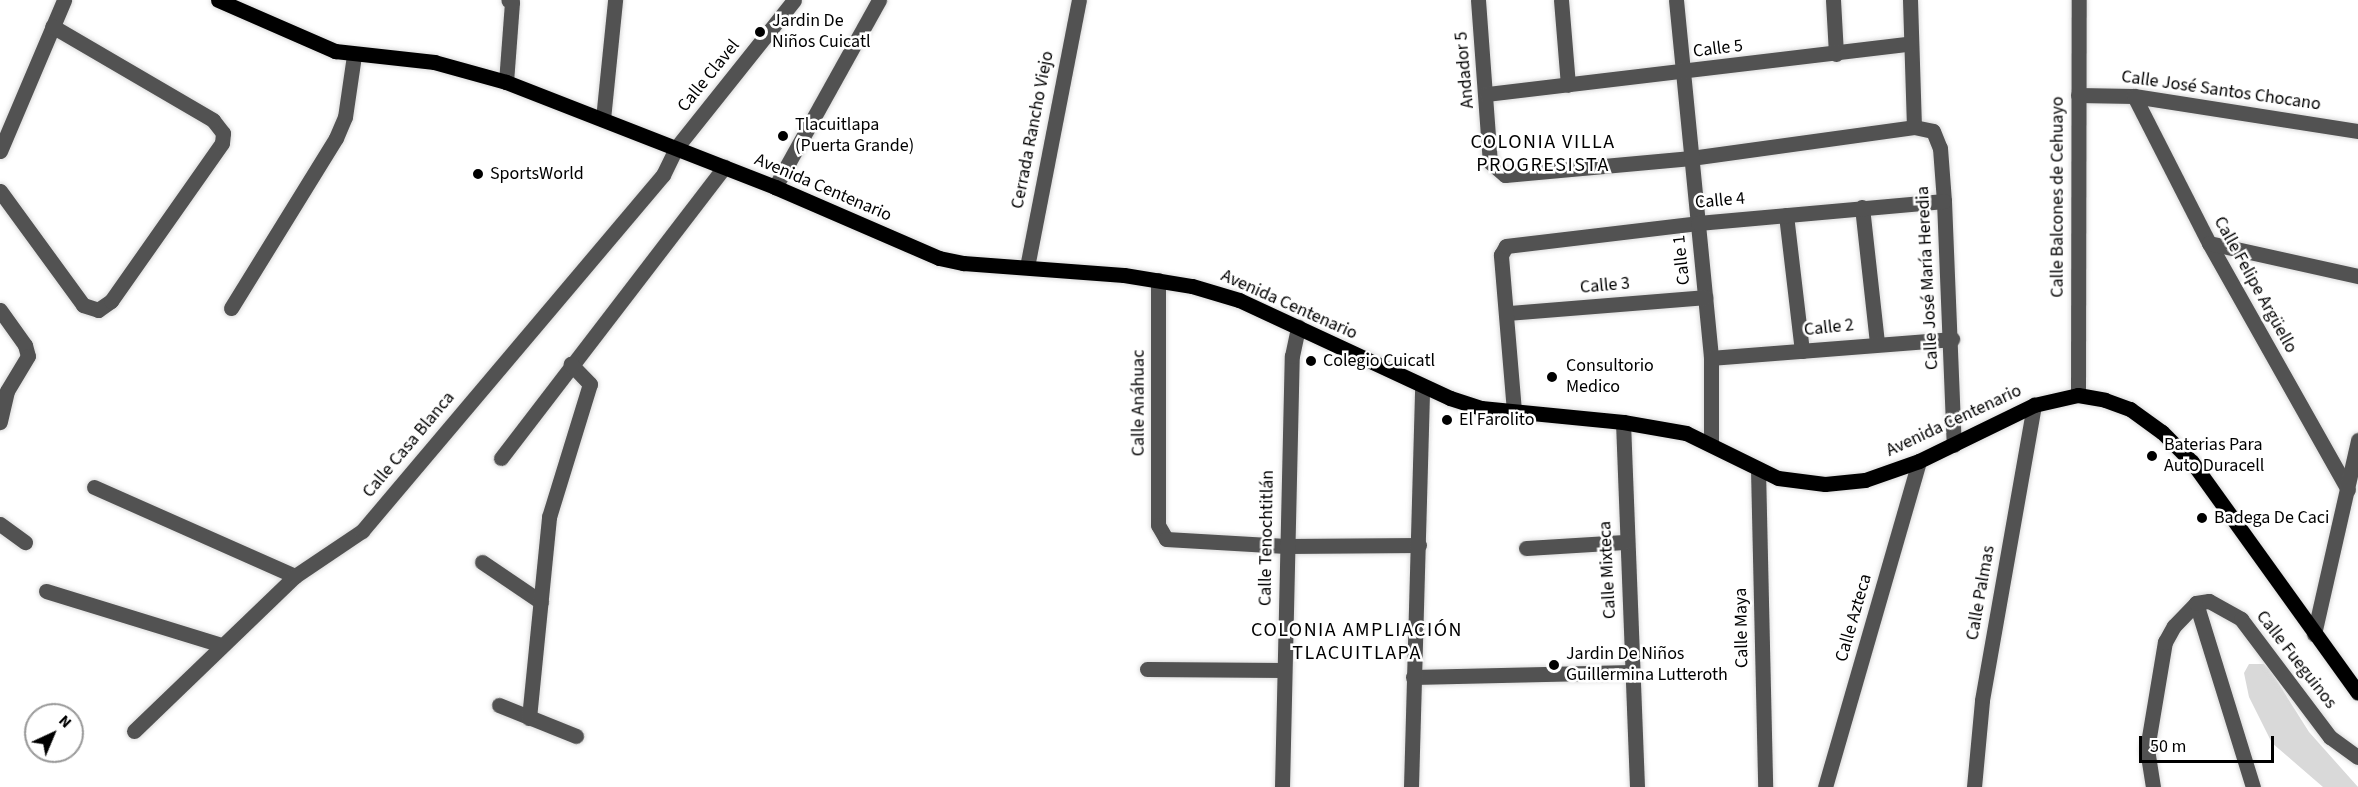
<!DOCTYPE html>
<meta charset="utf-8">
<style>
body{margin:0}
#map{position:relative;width:2358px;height:787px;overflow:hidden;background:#fff;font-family:"Source Sans 3",sans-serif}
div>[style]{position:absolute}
.green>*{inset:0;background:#d9d9d9}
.roads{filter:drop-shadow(0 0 2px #dbdbdb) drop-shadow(0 0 2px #dbdbdb)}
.minor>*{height:15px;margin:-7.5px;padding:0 7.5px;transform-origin:7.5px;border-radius:7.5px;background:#525252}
.major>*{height:15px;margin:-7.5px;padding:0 7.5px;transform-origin:7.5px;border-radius:7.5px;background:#000}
.dots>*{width:16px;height:16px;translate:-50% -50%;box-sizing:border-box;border:3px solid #fff;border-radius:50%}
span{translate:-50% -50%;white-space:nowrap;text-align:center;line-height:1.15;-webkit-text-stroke:5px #fff;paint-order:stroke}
.poi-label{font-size:18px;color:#000}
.left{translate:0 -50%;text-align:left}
.street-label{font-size:18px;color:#000}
.neighbourhood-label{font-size:20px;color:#000;letter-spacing:1.5px}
.north{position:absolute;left:24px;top:703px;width:60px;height:60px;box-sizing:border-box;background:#fff;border:2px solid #999;border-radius:50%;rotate:44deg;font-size:16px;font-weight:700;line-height:24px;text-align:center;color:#000}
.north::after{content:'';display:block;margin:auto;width:21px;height:27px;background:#000;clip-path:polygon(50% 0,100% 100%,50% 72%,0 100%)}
.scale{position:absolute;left:2139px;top:736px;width:135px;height:27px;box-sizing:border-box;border:3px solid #000;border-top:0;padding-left:8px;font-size:18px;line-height:21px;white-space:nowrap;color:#000;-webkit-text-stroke:4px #fff;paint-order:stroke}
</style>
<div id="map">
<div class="green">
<i style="clip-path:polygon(2249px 664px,2264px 664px,2270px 670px,2309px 732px,2358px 787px,2323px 787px,2272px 743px,2249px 697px,2244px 673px)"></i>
</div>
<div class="roads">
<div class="minor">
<i style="left:1478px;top:0;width:162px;rotate:85.8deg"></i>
<i style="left:1490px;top:162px;width:20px;rotate:41deg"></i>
<i style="left:1505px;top:175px;width:187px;rotate:-5.2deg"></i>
<i style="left:1691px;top:158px;width:225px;rotate:-7.9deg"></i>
<i style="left:1914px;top:127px;width:19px;rotate:12deg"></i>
<i style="left:1933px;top:131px;width:18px;rotate:68deg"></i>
<i style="left:1940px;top:148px;width:53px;rotate:85.7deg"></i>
<i style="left:1944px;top:201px;width:244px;rotate:87.7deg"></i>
<i style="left:1561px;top:0;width:85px;rotate:85.3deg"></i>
<i style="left:1676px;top:0;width:360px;rotate:84.4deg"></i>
<i style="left:1711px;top:358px;width:86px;rotate:90deg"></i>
<i style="left:1833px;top:0;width:54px;rotate:86.8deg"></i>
<i style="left:1910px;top:0;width:127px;rotate:88.2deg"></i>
<i style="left:506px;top:82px;width:80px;rotate:-85.7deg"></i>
<i style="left:512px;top:2px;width:4px;rotate:-153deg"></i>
<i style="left:1487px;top:94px;width:425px;rotate:-6.8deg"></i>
<i style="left:2078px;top:95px;width:56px;rotate:1deg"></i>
<i style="left:2134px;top:96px;width:227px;rotate:8.9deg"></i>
<i style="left:2134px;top:96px;width:165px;rotate:63deg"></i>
<i style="left:2209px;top:243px;width:283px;rotate:60.6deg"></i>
<i style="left:603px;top:119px;width:120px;rotate:-84.2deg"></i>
<i style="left:0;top:151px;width:164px;rotate:-67deg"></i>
<i style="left:775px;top:187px;width:214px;rotate:-60.9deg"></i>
<i style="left:0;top:191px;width:141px;rotate:53.9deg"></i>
<i style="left:83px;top:305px;width:16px;rotate:18deg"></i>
<i style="left:98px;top:310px;width:16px;rotate:-35deg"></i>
<i style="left:111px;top:301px;width:193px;rotate:-54.9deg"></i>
<i style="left:222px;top:143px;width:10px;rotate:-84deg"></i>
<i style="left:223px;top:133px;width:16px;rotate:-128deg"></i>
<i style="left:213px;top:120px;width:186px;rotate:-149.7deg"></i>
<i style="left:1862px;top:207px;width:137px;rotate:83.7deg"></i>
<i style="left:1786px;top:215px;width:137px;rotate:83.3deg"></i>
<i style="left:2209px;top:243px;width:153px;rotate:12.5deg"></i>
<i style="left:1027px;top:267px;width:272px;rotate:-79deg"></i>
<i style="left:1158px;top:280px;width:245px;rotate:90deg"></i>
<i style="left:1158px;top:525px;width:16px;rotate:60deg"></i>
<i style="left:1166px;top:539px;width:120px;rotate:3.3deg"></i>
<i style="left:1286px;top:546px;width:133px;rotate:-0.4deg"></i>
<i style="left:231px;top:308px;width:200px;rotate:-58.3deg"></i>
<i style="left:336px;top:138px;width:23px;rotate:-67deg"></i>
<i style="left:345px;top:117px;width:63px;rotate:-81.7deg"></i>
<i style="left:0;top:310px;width:43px;rotate:54.5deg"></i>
<i style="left:25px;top:345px;width:11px;rotate:75deg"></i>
<i style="left:28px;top:356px;width:41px;rotate:121deg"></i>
<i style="left:7px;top:391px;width:32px;rotate:103deg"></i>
<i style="left:1508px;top:313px;width:198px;rotate:-4.6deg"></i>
<i style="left:1711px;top:358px;width:242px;rotate:-4.5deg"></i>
<i style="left:2078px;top:395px;width:395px;rotate:-89.9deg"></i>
<i style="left:1514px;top:411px;width:157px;rotate:-94.8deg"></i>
<i style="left:1501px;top:255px;width:10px;rotate:-61deg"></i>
<i style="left:1506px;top:246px;width:193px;rotate:-6.8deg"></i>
<i style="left:1698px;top:223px;width:247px;rotate:-5.1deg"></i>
<i style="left:1623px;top:422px;width:365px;rotate:87.8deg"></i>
<i style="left:501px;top:458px;width:367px;rotate:-52.5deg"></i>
<i style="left:1758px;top:469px;width:318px;rotate:88.7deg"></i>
<i style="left:94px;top:487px;width:220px;rotate:23.9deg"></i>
<i style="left:0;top:524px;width:31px;rotate:36deg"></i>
<i style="left:1526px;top:548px;width:99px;rotate:-3.5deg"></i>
<i style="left:482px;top:562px;width:71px;rotate:34.1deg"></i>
<i style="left:46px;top:591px;width:184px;rotate:17.1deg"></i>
<i style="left:2196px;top:603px;width:193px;rotate:72.8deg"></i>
<i style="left:2314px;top:634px;width:199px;rotate:-77.2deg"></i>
<i style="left:1147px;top:669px;width:137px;rotate:0.4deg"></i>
<i style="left:1413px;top:677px;width:220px;rotate:-1.3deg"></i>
<i style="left:499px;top:705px;width:83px;rotate:21.9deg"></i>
<i style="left:529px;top:718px;width:202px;rotate:-84.3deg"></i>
<i style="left:549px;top:517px;width:139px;rotate:-72.9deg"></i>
<i style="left:590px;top:384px;width:28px;rotate:-134deg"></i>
<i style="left:134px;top:731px;width:223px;rotate:-43.9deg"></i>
<i style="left:295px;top:576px;width:81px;rotate:-33.9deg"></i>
<i style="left:362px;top:531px;width:466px;rotate:-49.8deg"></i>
<i style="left:663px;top:175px;width:30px;rotate:-64deg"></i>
<i style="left:676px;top:148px;width:189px;rotate:-51.4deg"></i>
<i style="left:1282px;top:787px;width:431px;rotate:-88.7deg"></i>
<i style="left:1292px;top:356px;width:30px;rotate:-78deg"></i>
<i style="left:1411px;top:787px;width:401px;rotate:-88.4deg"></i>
<i style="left:1825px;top:787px;width:339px;rotate:-73.9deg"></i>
<i style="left:1974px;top:787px;width:87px;rotate:-84.7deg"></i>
<i style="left:1982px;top:700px;width:300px;rotate:-80deg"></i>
<i style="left:2153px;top:787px;width:38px;rotate:-99deg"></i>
<i style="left:2147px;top:749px;width:109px;rotate:-80.5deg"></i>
<i style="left:2165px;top:642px;width:18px;rotate:-61deg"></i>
<i style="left:2174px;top:626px;width:32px;rotate:-46deg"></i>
<i style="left:2196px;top:603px;width:13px;rotate:-9deg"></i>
<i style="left:2209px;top:601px;width:37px;rotate:29deg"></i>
<i style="left:2241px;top:619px;width:148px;rotate:53deg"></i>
<i style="left:2330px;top:737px;width:34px;rotate:36deg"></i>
</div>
<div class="major">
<i style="left:218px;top:0;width:128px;rotate:23.6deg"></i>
<i style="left:335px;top:51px;width:100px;rotate:6.3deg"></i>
<i style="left:434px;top:62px;width:75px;rotate:15.5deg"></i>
<i style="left:506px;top:82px;width:289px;rotate:21.3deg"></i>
<i style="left:775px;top:187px;width:179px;rotate:23.4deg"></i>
<i style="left:939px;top:258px;width:25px;rotate:12deg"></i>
<i style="left:963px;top:263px;width:161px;rotate:4.3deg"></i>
<i style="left:1124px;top:275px;width:69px;rotate:9.2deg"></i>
<i style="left:1192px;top:286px;width:49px;rotate:16.6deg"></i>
<i style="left:1239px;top:300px;width:233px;rotate:24.9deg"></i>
<i style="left:1450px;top:398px;width:33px;rotate:18deg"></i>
<i style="left:1481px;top:408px;width:143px;rotate:5.6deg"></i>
<i style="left:1623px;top:422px;width:64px;rotate:9.9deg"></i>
<i style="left:1686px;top:433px;width:102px;rotate:26.1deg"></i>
<i style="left:1778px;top:478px;width:47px;rotate:7.3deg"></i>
<i style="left:1825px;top:484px;width:40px;rotate:-5.7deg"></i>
<i style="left:1865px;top:480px;width:57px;rotate:-19.4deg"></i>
<i style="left:1919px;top:461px;width:128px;rotate:-26deg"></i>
<i style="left:2034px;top:405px;width:45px;rotate:-12.8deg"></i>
<i style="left:2078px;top:395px;width:27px;rotate:10deg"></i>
<i style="left:2105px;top:400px;width:27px;rotate:20deg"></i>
<i style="left:2130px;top:409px;width:39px;rotate:36deg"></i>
<i style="left:2162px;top:432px;width:42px;rotate:45deg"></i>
<i style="left:2192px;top:462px;width:284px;rotate:54.3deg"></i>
</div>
</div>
<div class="dots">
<i style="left:760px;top:32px;background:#000"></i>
<i style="left:783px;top:136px;background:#000"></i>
<i style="left:478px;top:174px;background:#000"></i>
<i style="left:1311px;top:361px;background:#000"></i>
<i style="left:1552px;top:377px;background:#000"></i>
<i style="left:1447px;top:420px;background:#000"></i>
<i style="left:2152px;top:456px;background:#000"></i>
<i style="left:2202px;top:518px;background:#000"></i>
<i style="left:1554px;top:665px;background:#000"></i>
</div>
<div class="poi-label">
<span class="left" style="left:772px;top:32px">Jardin De<br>Niños Cuicatl</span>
<span class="left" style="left:795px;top:136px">Tlacuitlapa<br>(Puerta Grande)</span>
<span class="left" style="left:490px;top:174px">SportsWorld</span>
<span class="left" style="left:1323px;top:361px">Colegio Cuicatl</span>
<span class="left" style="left:1566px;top:377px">Consultorio<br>Medico</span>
<span class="left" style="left:1459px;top:420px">El Farolito</span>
<span class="left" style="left:2164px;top:456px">Baterias Para<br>Auto Duracell</span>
<span class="left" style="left:2214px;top:518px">Badega De Caci</span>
<span class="left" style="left:1566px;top:665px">Jardin De Niños<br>Guillermina Lutteroth</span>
</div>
<div class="street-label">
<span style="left:1718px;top:49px;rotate:-7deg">Calle 5</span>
<span style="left:1465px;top:70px;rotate:-95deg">Andador 5</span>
<span style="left:709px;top:76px;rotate:-51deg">Calle Clavel</span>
<span style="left:2221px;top:91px;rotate:8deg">Calle José Santos Chocano</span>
<span style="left:1033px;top:130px;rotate:-79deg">Cerrada Rancho Viejo</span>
<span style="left:823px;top:188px;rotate:23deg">Avenida Centenario</span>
<span style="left:2058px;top:197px;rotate:-90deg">Calle Balcones de Cehuayo</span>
<span style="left:1720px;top:201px;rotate:-5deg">Calle 4</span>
<span style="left:1682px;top:260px;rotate:-96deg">Calle 1</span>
<span style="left:1928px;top:278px;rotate:-93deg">Calle José María Heredia</span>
<span style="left:2255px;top:285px;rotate:61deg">Calle Felipe Argüello</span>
<span style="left:1605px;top:286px;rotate:-5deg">Calle 3</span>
<span style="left:1289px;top:305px;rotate:24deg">Avenida Centenario</span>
<span style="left:1829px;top:328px;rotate:-6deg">Calle 2</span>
<span style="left:1139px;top:403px;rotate:-90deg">Calle Anáhuac</span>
<span style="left:1954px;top:421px;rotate:-25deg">Avenida Centenario</span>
<span style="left:409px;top:445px;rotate:-50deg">Calle Casa Blanca</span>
<span style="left:1267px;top:538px;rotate:-89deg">Calle Tenochtitlán</span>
<span style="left:1608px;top:570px;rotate:-93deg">Calle Mixteca</span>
<span style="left:1981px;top:593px;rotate:-80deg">Calle Palmas</span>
<span style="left:1854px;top:618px;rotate:-74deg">Calle Azteca</span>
<span style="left:1742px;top:628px;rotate:-91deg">Calle Maya</span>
<span style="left:2296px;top:660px;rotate:52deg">Calle Fueguinos</span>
</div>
<div class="neighbourhood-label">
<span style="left:1543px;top:154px">COLONIA VILLA<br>PROGRESISTA</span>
<span style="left:1357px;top:642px">COLONIA AMPLIACIÓN<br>TLACUITLAPA</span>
</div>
<div class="north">N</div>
<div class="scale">50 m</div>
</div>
